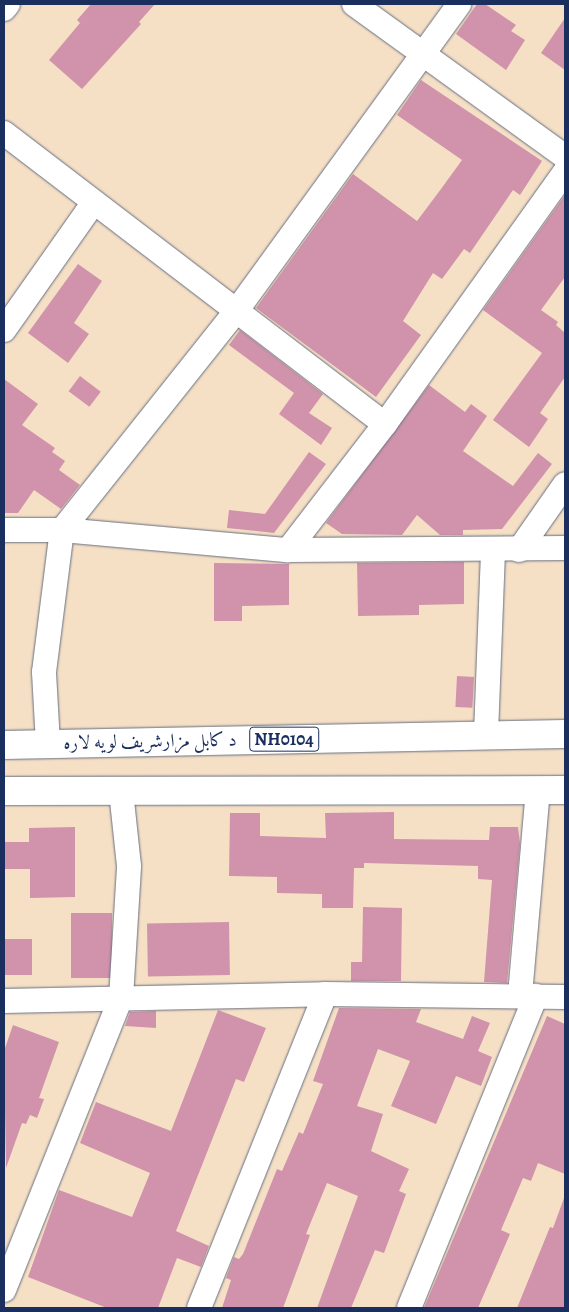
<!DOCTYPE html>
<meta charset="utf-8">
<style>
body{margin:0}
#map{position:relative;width:569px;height:1312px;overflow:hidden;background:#f5e0c5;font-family:Alegreya,Amiri,serif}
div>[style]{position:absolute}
.building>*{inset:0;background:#d093ab;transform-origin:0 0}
.roads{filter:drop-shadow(0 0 1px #676d82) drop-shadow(0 0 1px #676d82)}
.street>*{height:24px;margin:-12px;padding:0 12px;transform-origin:12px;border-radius:12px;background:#fff}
.highway>*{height:28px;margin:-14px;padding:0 14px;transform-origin:14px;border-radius:14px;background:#fff}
span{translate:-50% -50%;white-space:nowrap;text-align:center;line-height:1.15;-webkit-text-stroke:4px #fff;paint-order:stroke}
.shield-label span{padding:1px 4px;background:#fff;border:1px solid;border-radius:4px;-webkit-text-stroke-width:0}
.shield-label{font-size:18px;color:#1b2f5e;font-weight:700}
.street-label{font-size:19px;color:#1b2f5e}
.frame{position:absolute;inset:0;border:5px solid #1b2f5e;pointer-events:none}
</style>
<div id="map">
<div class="building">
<i style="clip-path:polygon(91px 4px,155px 4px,139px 22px,141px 24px,82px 89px,49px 60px,80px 23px,77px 20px)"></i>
<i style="clip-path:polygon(477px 4px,485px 4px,516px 25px,511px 31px,525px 40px,506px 70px,456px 34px)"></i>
<i style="clip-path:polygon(565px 18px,565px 70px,541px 53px)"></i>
<i style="clip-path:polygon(421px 80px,542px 161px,520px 195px,513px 190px,470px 253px,464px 249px,442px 279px,433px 273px,403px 321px,421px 335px,376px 397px,256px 308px,353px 174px,417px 221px,441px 189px,462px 160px,397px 115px)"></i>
<i style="clip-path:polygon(565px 195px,565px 277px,541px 310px,558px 322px,556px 325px,565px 333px,565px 377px,540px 413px,548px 419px,529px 447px,493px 420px,542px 353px,483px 310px)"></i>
<i style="clip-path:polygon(78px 264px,102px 281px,74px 323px,89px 334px,68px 363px,28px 333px)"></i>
<i style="clip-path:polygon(240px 330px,323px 394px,309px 413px,332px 428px,321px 445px,279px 414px,294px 393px,229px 345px)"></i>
<i style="left:80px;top:376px;width:26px;height:19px;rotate:37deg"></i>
<i style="clip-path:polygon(4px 379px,38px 404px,22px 425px,55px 448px,52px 452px,65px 461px,59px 470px,80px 485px,61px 509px,34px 490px,18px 513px,4px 513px)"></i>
<i style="clip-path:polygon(429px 385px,465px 412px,471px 404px,487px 416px,463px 451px,513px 486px,538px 453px,552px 464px,502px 529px,463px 530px,463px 535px,440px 535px,417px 515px,402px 535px,342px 534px,326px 523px)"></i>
<i style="clip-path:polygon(309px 452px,326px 464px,274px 533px,227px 528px,229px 510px,265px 514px)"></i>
<i style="clip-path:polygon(464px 562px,464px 604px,419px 605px,419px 615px,358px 616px,357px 563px)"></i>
<i style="clip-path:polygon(214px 563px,289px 564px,289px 605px,242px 606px,242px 621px,214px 621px)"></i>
<i style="left:457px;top:676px;width:17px;height:31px;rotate:3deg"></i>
<i style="clip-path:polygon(394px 812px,394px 839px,489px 840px,490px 827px,518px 827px,520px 844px,507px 983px,484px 982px,492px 880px,478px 879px,478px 866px,364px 863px,364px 868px,354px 868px,353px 908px,322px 908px,322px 894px,277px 893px,277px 877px,229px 876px,230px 813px,260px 813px,260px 836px,326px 838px,325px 813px)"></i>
<i style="clip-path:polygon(75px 827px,75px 897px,30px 898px,30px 869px,4px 869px,4px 842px,29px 842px,29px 828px)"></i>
<i style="clip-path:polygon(363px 907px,402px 908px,401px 981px,351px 981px,351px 962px,362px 962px)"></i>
<i style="left:71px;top:913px;width:41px;height:65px"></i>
<i style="left:229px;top:922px;width:53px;height:82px;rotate:89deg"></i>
<i style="left:4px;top:939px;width:28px;height:36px"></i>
<i style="clip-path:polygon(339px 1008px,421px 1009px,416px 1022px,463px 1039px,472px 1016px,490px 1023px,478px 1051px,492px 1057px,481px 1086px,456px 1076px,436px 1124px,391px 1106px,410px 1061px,378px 1049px,357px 1106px,383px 1114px,371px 1151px,409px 1169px,399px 1191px,406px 1194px,384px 1253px,375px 1250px,351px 1308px,317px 1308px,358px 1196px,327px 1183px,306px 1234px,310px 1235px,283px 1308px,222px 1308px,231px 1280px,226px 1278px,234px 1257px,239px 1259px,243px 1254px,277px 1169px,282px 1171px,299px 1132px,303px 1134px,323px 1084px,313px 1081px)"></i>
<i style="clip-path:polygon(218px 1010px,266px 1028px,244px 1082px,236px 1079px,176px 1231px,209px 1246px,201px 1267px,177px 1258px,158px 1308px,107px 1308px,28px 1277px,59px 1190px,132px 1217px,150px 1173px,80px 1143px,96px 1102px,171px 1131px)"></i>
<i style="clip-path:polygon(156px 1011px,156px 1028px,125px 1026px,130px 1012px)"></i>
<i style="clip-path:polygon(547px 1016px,565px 1024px,565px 1174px,538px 1163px,531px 1181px,523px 1178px,501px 1230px,510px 1234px,478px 1308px,424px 1308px)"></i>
<i style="clip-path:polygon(13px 1025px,59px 1042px,39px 1098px,44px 1099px,37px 1118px,30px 1115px,26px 1124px,22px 1123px,6px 1168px,4px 1051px)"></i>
<i style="clip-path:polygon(564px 1198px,565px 1308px,517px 1308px,550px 1227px,553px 1228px)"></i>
</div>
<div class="roads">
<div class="street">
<i style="left:354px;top:4px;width:261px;rotate:35.9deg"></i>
<i style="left:4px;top:9px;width:6px;rotate:-51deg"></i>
<i style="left:4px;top:133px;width:479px;rotate:37.4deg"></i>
<i style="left:4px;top:330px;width:156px;rotate:-54.9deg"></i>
<i style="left:4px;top:530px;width:58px"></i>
<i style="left:62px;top:530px;width:227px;rotate:5.1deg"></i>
<i style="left:288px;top:550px;width:277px;rotate:-0.4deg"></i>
<i style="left:288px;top:550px;width:159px;rotate:-52.4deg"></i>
<i style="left:385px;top:424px;width:310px;rotate:-54.5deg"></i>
<i style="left:519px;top:550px;width:80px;rotate:-55.1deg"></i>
<i style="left:486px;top:734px;width:184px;rotate:-87.8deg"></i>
<i style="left:48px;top:744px;width:72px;rotate:-93.2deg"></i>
<i style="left:44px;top:672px;width:143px;rotate:-82.8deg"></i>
<i style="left:62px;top:530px;width:281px;rotate:-51.5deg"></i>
<i style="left:237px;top:310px;width:378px;rotate:-54deg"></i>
<i style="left:520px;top:995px;width:205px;rotate:-85deg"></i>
<i style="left:4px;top:1001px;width:321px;rotate:-1.2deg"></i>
<i style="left:325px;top:994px;width:240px;rotate:0.7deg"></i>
<i style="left:4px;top:1290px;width:315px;rotate:-68.2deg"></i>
<i style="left:121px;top:998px;width:132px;rotate:-86.5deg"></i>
<i style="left:129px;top:866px;width:75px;rotate:-96.1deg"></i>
<i style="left:199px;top:1308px;width:338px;rotate:-68.1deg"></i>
<i style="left:409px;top:1308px;width:337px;rotate:-67.9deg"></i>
</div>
<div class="highway">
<i style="left:4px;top:745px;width:561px;rotate:-1.12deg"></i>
<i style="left:4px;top:791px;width:561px;rotate:-0.1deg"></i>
</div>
</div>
<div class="shield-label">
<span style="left:284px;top:739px">NH0104</span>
</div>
<div class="street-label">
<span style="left:150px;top:742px;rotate:-1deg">د کابل مزارشریف لویه لاره</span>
</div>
<div class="frame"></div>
</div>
